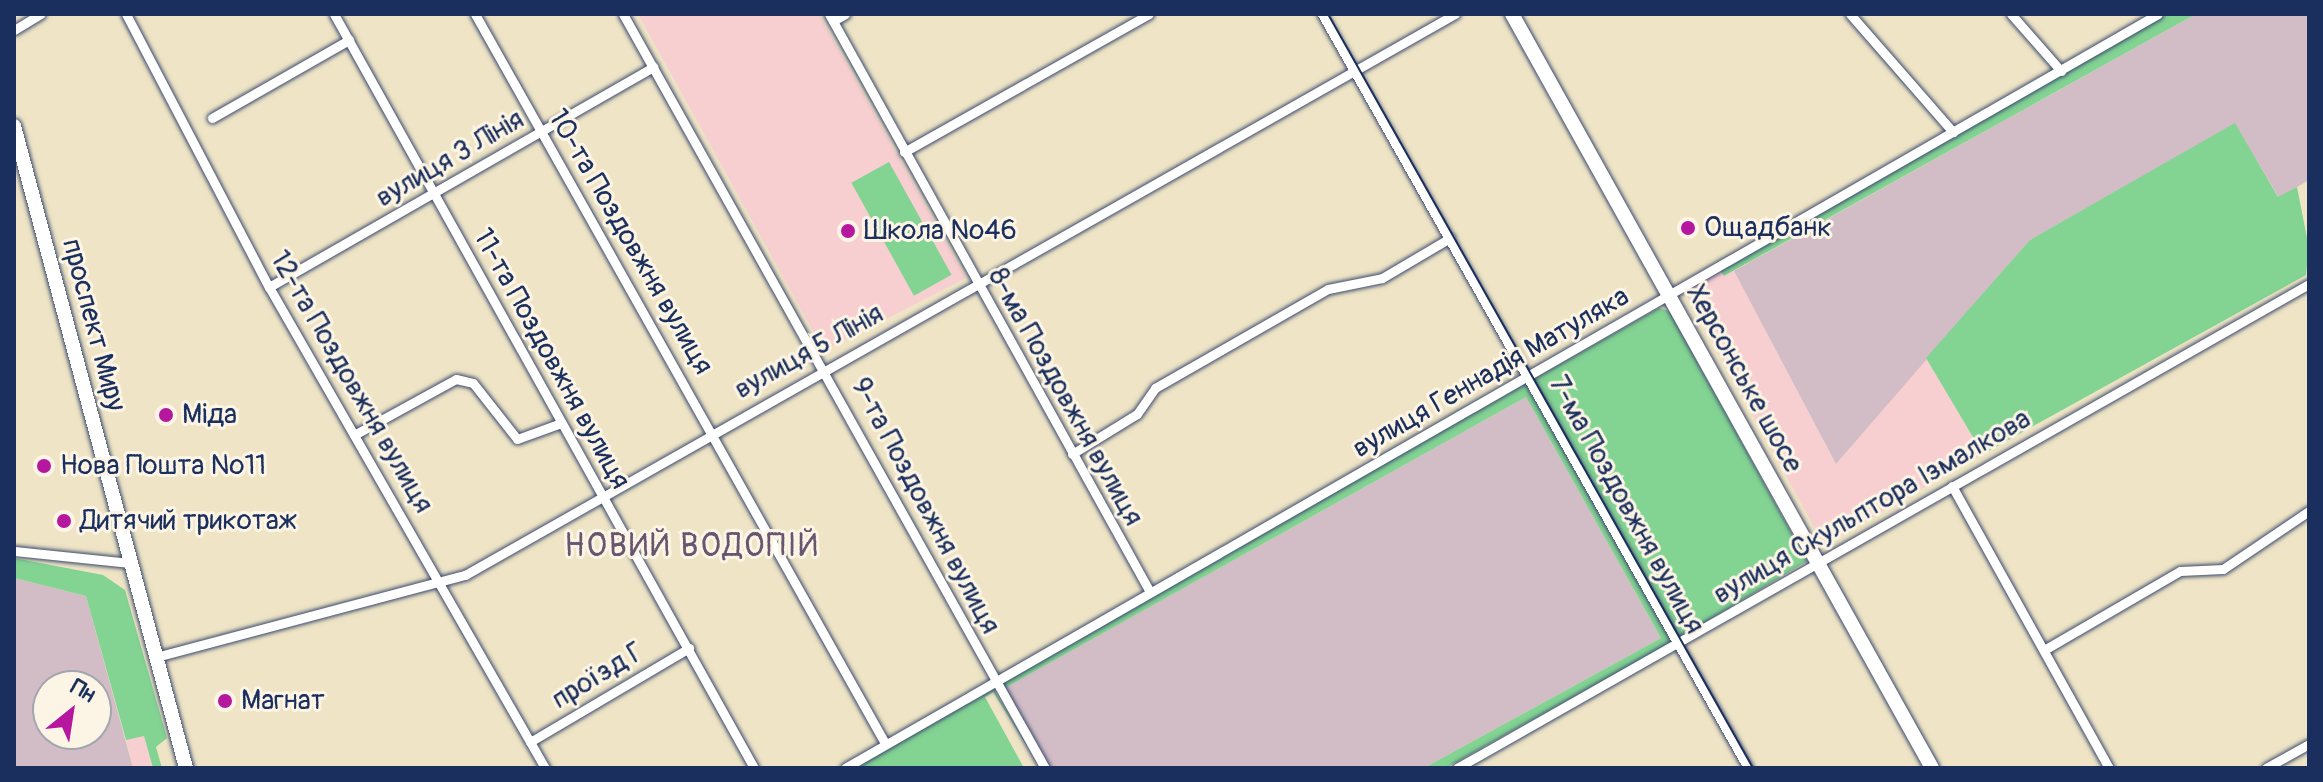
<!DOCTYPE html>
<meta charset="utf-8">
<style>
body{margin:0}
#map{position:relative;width:2323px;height:782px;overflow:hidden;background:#efe5c6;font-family:Pangolin,sans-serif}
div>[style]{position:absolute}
.built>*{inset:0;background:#f7cfd1}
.industrial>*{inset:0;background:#d2bdc6}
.green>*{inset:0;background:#83d393;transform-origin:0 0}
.roads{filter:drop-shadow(0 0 2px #3b4a6e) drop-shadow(0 0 2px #3b4a6e)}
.street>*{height:9px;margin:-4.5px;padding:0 4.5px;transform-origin:4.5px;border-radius:4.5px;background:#fff}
.secondary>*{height:14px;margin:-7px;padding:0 7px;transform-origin:7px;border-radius:7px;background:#fff}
.tram>*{height:2px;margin:-1px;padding:0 1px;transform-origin:1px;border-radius:1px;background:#1b2f5e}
.dots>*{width:22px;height:22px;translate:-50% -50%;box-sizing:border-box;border:4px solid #fcf5e5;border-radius:50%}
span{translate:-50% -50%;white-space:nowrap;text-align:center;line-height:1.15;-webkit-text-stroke:6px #fcf5e5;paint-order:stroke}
.street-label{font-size:28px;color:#1b2f5e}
.poi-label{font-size:28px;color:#1b2f5e}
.left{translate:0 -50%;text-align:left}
.quarter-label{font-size:32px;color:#68566f;letter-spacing:2px}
.frame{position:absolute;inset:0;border:16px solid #1b2f5e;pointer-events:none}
.north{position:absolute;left:32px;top:670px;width:80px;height:80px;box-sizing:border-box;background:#fcf5e5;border:2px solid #a2a6af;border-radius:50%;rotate:30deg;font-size:22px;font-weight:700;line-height:32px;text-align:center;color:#1b2f5e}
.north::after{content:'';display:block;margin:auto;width:28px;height:36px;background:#b5179e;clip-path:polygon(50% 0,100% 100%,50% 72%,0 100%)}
</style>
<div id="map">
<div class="built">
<i style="clip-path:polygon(638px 14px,819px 14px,966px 278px,824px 351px)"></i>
<i style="clip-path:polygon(1719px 269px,1724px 276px,1734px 271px,1836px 464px,1926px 358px,1983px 454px,1824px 545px,1685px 292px)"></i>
<i style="clip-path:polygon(144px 735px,153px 768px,133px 768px,126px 740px)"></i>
</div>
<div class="industrial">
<i style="clip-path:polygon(2196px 14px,2309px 14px,2309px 180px,2279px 198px,2235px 124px,2030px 240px,1836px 464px,1734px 271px)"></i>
<i style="clip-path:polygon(1526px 397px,1661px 638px,1424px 768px,1051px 768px,1005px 688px)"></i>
<i style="clip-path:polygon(evenodd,14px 578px,86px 596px,133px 768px,14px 768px,14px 578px,48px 686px,96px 686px,96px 734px,48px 734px,48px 686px)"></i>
</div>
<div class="green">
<i style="clip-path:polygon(2164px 14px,2196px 14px,1724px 276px,1719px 269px)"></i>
<i style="clip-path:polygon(2235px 123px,2278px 197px,2297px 187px,2309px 248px,2306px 275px,1983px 454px,1926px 358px,2030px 240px)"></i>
<i style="left:889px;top:162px;width:129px;height:43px;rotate:61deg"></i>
<i style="clip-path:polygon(1659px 308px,1669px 311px,1807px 561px,1684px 635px,1446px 768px,1424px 768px,1661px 638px,1526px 397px,1005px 688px,1001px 682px)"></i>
<i style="clip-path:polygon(14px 558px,103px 575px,125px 590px,167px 738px,156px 747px,162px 768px,153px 768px,144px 736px,126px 740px,86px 596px,14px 578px)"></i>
<i style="clip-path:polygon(992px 687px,1041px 768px,993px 692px,985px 697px,1024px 768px,850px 768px)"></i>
</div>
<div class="roads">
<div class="street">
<i style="left:126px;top:14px;width:308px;rotate:62.4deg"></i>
<i style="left:269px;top:287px;width:555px;rotate:60.15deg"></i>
<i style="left:334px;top:14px;width:863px;rotate:60.88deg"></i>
<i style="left:475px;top:14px;width:836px;rotate:60.65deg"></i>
<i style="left:623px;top:14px;width:864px;rotate:60.77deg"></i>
<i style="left:829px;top:14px;width:659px;rotate:60.95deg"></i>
<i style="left:1322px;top:14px;width:866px;rotate:60.53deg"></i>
<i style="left:1850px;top:14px;width:157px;rotate:48.9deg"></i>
<i style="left:2011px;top:14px;width:76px;rotate:48.7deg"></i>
<i style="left:833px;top:21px;width:14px;rotate:-30deg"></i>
<i style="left:14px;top:30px;width:31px;rotate:-31deg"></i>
<i style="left:212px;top:118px;width:158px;rotate:-29.7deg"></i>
<i style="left:904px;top:152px;width:281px;rotate:-29.4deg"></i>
<i style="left:269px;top:287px;width:443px;rotate:-29.8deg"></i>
<i style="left:354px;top:435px;width:116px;rotate:-28.8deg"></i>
<i style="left:456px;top:379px;width:17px;rotate:13deg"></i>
<i style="left:473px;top:383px;width:71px;rotate:51.8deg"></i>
<i style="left:517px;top:439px;width:47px;rotate:-20deg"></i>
<i style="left:1072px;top:454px;width:76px;rotate:-31.6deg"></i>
<i style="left:1137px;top:414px;width:32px;rotate:-55deg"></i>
<i style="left:1155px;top:388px;width:199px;rotate:-29.8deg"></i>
<i style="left:1328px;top:289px;width:55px;rotate:-11.5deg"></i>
<i style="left:1382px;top:278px;width:79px;rotate:-30.5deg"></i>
<i style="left:1952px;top:486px;width:323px;rotate:60.9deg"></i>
<i style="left:14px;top:551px;width:117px;rotate:5.9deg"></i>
<i style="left:2044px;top:650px;width:157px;rotate:-30.2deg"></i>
<i style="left:2180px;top:571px;width:43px;rotate:-2.7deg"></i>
<i style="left:2223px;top:569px;width:104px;rotate:-34deg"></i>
<i style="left:156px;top:657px;width:320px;rotate:-14.9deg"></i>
<i style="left:465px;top:575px;width:1138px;rotate:-29.54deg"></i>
<i style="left:530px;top:742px;width:185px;rotate:-30.6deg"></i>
<i style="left:845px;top:768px;width:1514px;rotate:-29.87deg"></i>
<i style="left:1457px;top:768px;width:980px;rotate:-29.6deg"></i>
<i style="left:2266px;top:768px;width:49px;rotate:-29.2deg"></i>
</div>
<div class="secondary">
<i style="left:1512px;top:14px;width:863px;rotate:60.88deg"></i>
<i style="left:14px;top:126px;width:665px;rotate:75deg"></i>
</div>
</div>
<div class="tram">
<i style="left:1328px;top:14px;width:866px;rotate:60.59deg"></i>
</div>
<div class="dots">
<i style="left:1688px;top:228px;background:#b5179e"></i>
<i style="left:848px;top:231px;background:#b5179e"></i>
<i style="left:166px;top:415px;background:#b5179e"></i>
<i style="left:44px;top:466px;background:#b5179e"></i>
<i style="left:64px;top:521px;background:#b5179e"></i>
<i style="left:225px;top:701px;background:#b5179e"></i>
</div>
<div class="street-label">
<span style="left:450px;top:159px;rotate:-30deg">вулиця 3 Лінія</span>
<span style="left:630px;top:242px;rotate:60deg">10-та Поздовжня вулиця</span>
<span style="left:93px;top:325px;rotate:75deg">проспект Миру</span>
<span style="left:809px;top:352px;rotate:-29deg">вулиця 5 Лінія</span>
<span style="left:551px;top:359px;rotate:61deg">11-та Поздовжня вулиця</span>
<span style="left:1491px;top:373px;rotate:-30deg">вулиця Геннадія Матуляка</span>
<span style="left:1744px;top:379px;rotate:61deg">Херсонське шосе</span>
<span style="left:351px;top:382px;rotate:60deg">12-та Поздовжня вулиця</span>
<span style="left:1065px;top:397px;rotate:61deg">8-ма Поздовжня вулиця</span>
<span style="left:1626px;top:505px;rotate:61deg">7-ма Поздовжня вулиця</span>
<span style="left:925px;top:506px;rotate:62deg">9-та Поздовжня вулиця</span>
<span style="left:1872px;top:507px;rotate:-30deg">вулиця Скульптора Ізмалкова</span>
<span style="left:598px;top:676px;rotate:-31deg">проїзд Г</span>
</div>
<div class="poi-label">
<span class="left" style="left:1704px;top:228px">Ощадбанк</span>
<span class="left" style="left:864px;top:231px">Школа №46</span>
<span class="left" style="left:182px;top:415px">Міда</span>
<span class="left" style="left:60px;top:466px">Нова Пошта №11</span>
<span class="left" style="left:80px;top:521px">Дитячий трикотаж</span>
<span class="left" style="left:241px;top:701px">Магнат</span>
</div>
<div class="quarter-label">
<span style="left:692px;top:546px">НОВИЙ ВОДОПІЙ</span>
</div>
<div class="frame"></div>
<div class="north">Пн</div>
</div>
